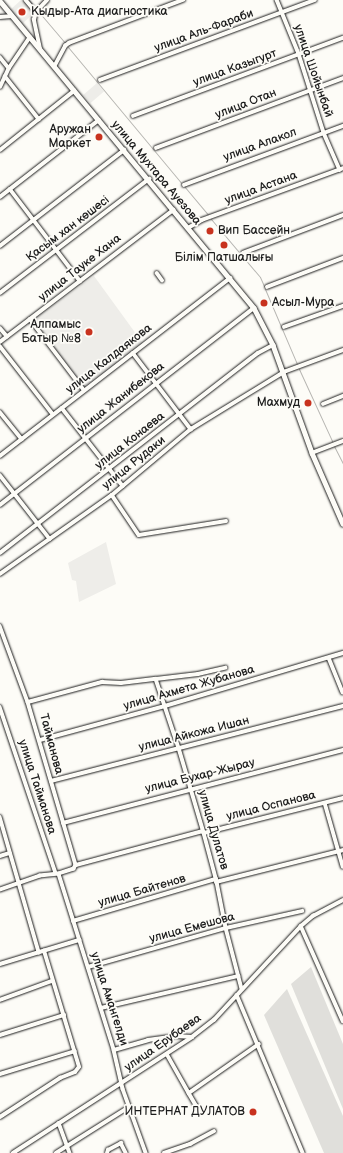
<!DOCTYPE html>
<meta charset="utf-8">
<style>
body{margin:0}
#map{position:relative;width:343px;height:1153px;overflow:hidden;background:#fdfcf7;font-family:"Balsamiq Sans",sans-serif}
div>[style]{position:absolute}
.built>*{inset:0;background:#eeede9;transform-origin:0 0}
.green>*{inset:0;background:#e0dfdb}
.stream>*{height:1px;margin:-0.5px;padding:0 0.5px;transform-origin:0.5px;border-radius:0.5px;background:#b7b6b2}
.roads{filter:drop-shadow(0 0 1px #1c1c1c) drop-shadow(0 0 1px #1c1c1c)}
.minor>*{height:3.5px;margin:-1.75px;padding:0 1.75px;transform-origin:1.75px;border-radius:1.75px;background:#fdfcf7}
.major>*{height:4.5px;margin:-2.25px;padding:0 2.25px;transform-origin:2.25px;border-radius:2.25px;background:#fdfcf7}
.dots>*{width:11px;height:11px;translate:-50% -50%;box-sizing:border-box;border:2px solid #fdfcf7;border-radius:50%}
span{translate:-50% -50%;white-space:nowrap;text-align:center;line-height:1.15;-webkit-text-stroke:3.5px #fdfcf7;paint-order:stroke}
.poi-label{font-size:12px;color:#1c1c1c}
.left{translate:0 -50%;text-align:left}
.right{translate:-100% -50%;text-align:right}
.street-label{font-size:12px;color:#1c1c1c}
</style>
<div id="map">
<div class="built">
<i style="clip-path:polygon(21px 0,23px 0,33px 14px,22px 24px,10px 10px)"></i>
<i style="left:97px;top:83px;width:11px;height:18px;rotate:49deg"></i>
<i style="left:94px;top:276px;width:84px;height:75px;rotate:54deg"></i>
<i style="clip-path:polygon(106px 542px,116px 584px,79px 602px,76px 581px,72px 580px,68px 563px)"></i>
</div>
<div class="green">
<i style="clip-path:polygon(311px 967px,343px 1044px,343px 1109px,291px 984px)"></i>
<i style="clip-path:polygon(287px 989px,343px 1116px,343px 1153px,324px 1153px,264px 1015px)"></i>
</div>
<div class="stream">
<i style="left:29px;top:0;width:11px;rotate:52deg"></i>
<i style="left:38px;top:11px;width:43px;rotate:49.7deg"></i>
<i style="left:68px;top:47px;width:178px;rotate:50.2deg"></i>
<i style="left:184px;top:186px;width:39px;rotate:50deg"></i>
<i style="left:211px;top:219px;width:76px;rotate:49.8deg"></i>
<i style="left:260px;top:277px;width:10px;rotate:66deg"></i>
<i style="left:265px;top:289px;width:82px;rotate:66.9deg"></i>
<i style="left:299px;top:369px;width:81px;rotate:65.3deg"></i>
<i style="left:334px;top:446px;width:20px;rotate:63deg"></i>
</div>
<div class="roads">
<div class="minor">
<i style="left:26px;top:0;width:16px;rotate:50deg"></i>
<i style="left:277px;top:0;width:58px;rotate:67.8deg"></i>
<i style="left:299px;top:54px;width:83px;rotate:72.4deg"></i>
<i style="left:324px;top:133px;width:40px;rotate:66.6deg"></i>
<i style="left:0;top:17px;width:12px;rotate:-5deg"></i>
<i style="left:40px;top:49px;width:30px;rotate:-102deg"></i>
<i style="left:34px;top:20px;width:8px;rotate:-76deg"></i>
<i style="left:36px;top:12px;width:16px;rotate:-47deg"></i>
<i style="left:0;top:57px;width:14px;rotate:51deg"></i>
<i style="left:54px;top:67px;width:24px;rotate:-62deg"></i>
<i style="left:65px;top:46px;width:5px;rotate:-37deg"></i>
<i style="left:69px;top:43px;width:122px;rotate:-20.7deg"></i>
<i style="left:5px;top:76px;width:55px;rotate:51.7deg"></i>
<i style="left:100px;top:80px;width:229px;rotate:-20.4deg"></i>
<i style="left:0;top:87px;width:21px;rotate:-65deg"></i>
<i style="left:9px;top:68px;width:37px;rotate:-56deg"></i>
<i style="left:133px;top:116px;width:224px;rotate:-20.4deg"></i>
<i style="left:156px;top:148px;width:200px;rotate:-20.5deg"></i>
<i style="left:0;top:150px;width:95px;rotate:-38.6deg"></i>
<i style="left:184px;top:185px;width:170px;rotate:-20.4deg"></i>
<i style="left:10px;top:189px;width:116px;rotate:52.7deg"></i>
<i style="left:0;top:197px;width:125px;rotate:-37.9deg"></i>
<i style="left:188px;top:228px;width:16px;rotate:-30deg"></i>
<i style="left:202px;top:220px;width:150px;rotate:-20.2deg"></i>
<i style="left:0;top:246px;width:157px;rotate:-37.7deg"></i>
<i style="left:243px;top:253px;width:107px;rotate:-20.8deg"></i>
<i style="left:157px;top:273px;width:9px;rotate:54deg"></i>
<i style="left:267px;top:287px;width:81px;rotate:-20.9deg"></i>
<i style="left:0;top:293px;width:188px;rotate:-37.4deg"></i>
<i style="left:30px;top:319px;width:89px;rotate:52.7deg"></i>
<i style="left:284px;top:327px;width:63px;rotate:-19.6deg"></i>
<i style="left:0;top:328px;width:11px;rotate:49deg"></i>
<i style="left:0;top:342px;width:218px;rotate:-37.3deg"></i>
<i style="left:0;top:346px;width:86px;rotate:52.1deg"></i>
<i style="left:133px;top:353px;width:96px;rotate:52.7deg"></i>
<i style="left:323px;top:404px;width:22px;rotate:-22deg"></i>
<i style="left:62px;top:408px;width:99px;rotate:52deg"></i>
<i style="left:0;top:412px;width:35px;rotate:51deg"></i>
<i style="left:312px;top:453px;width:33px;rotate:-21deg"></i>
<i style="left:0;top:456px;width:291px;rotate:-37.7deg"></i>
<i style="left:0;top:475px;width:81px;rotate:52deg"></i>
<i style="left:112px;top:495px;width:48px;rotate:56deg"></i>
<i style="left:139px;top:535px;width:88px;rotate:-9.1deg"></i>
<i style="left:0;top:505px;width:321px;rotate:-37.8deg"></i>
<i style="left:0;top:553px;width:326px;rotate:-37.8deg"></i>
<i style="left:258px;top:353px;width:17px;rotate:-28deg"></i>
<i style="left:0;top:574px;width:137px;rotate:-35.2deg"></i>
<i style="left:112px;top:495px;width:103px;rotate:-39.9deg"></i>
<i style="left:191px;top:429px;width:109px;rotate:-31.5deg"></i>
<i style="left:284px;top:372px;width:63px;rotate:-20.4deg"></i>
<i style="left:0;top:626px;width:81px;rotate:69.8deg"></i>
<i style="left:28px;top:702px;width:170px;rotate:73.6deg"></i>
<i style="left:76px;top:865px;width:4px;rotate:117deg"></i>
<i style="left:74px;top:869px;width:16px;rotate:162deg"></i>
<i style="left:59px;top:874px;width:19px;rotate:174deg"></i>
<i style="left:40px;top:876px;width:42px;rotate:160.7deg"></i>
<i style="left:329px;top:658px;width:37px;rotate:68deg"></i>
<i style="left:156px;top:679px;width:73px;rotate:71.6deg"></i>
<i style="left:179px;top:748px;width:89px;rotate:73.6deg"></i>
<i style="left:204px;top:833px;width:51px;rotate:75.1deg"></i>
<i style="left:217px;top:882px;width:47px;rotate:78.9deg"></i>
<i style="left:226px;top:928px;width:63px;rotate:75.3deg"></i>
<i style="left:28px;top:702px;width:77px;rotate:-15.1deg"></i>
<i style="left:102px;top:682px;width:19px;rotate:3deg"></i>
<i style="left:121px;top:683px;width:35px;rotate:-7deg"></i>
<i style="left:156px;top:679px;width:42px;rotate:-6.8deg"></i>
<i style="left:198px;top:674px;width:28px;rotate:-13deg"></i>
<i style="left:0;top:707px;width:175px;rotate:71.4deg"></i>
<i style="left:40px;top:740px;width:130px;rotate:-15.2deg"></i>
<i style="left:165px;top:706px;width:186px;rotate:-16.6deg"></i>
<i style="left:51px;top:781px;width:301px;rotate:-14.4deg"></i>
<i style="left:325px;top:803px;width:66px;rotate:74.1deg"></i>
<i style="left:0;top:817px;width:141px;rotate:73.9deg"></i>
<i style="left:63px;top:823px;width:289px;rotate:-14.6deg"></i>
<i style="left:204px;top:833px;width:143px;rotate:-14.1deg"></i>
<i style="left:0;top:856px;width:10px;rotate:-17deg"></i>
<i style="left:76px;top:865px;width:131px;rotate:-15deg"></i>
<i style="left:59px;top:874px;width:184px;rotate:72.6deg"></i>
<i style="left:114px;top:1050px;width:40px;rotate:77deg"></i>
<i style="left:123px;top:1089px;width:68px;rotate:70.2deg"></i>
<i style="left:216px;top:882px;width:131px;rotate:-14.1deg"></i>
<i style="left:73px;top:921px;width:149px;rotate:-16.4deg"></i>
<i style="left:301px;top:926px;width:104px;rotate:66.1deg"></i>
<i style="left:0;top:964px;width:83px;rotate:-16.9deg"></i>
<i style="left:88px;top:967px;width:143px;rotate:-15.8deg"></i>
<i style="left:226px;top:928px;width:78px;rotate:-12.6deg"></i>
<i style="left:237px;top:995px;width:171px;rotate:67.3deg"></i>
<i style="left:0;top:1000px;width:55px;rotate:-20.1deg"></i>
<i style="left:101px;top:1008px;width:141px;rotate:-13.1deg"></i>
<i style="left:0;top:1035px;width:67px;rotate:-17.4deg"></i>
<i style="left:114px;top:1050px;width:35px;rotate:-16deg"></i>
<i style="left:148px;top:1040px;width:29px;rotate:-8deg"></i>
<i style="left:177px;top:1036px;width:15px;rotate:4deg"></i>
<i style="left:167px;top:1054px;width:45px;rotate:60.6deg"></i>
<i style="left:189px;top:1093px;width:85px;rotate:-35deg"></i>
<i style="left:0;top:1074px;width:78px;rotate:-17deg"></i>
<i style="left:189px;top:1093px;width:22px;rotate:60deg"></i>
<i style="left:0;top:1117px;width:72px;rotate:-33deg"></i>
<i style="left:60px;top:1078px;width:16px;rotate:-22deg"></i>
<i style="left:75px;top:1072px;width:6px;rotate:-51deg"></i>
<i style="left:79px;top:1067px;width:121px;rotate:-106.8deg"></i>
<i style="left:59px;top:1123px;width:32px;rotate:70deg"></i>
<i style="left:13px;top:1153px;width:213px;rotate:-32.9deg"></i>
<i style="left:192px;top:1037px;width:28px;rotate:-38deg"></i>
<i style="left:214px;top:1020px;width:128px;rotate:-47.2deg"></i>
<i style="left:301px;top:926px;width:16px;rotate:-40deg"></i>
<i style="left:313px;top:916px;width:34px;rotate:-28deg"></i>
<i style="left:56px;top:1153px;width:86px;rotate:-32.2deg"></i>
<i style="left:107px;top:1153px;width:3px;rotate:-72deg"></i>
<i style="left:108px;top:1150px;width:15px;rotate:-28deg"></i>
<i style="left:121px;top:1143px;width:11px;rotate:63deg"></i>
<i style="left:164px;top:1153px;width:28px;rotate:-19deg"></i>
<i style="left:190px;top:1144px;width:27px;rotate:-28deg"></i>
</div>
<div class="major">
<i style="left:0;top:1px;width:398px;rotate:50.4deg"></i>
<i style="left:254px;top:308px;width:42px;rotate:62.8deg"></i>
<i style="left:273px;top:345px;width:115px;rotate:70.1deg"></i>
<i style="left:312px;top:453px;width:77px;rotate:66.4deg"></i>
</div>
</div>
<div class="dots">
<i style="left:22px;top:12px;background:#c8321e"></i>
<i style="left:99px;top:137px;background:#c8321e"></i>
<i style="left:210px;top:231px;background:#c8321e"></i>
<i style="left:224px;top:245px;background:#c8321e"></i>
<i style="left:264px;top:303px;background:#c8321e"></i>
<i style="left:89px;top:332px;background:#c8321e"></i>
<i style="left:308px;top:403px;background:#c8321e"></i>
<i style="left:253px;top:1112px;background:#c8321e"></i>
</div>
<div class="poi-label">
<span class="left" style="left:31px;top:12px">Кыдыр-Ата диагностика</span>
<span class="right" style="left:91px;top:137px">Аружан<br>Маркет</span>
<span class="left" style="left:218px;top:231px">Вип Бассейн</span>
<span style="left:224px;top:258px">Білім Патшалығы</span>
<span class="left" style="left:272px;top:303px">Асыл-Мура</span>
<span class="right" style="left:81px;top:332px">Алпамыс<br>Батыр №8</span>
<span class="right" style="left:300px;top:403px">Махмуд</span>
<span class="right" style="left:245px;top:1112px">ИНТЕРНАТ ДУЛАТОВ</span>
</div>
<div class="street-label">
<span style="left:204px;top:31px;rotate:-20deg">улица Аль-Фараби</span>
<span style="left:235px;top:68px;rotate:-20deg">улица Казыгурт</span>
<span style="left:313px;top:71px;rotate:71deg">улица Шойынбай</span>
<span style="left:246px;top:104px;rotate:-21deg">улица Отан</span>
<span style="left:260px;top:145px;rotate:-20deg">улица Алакол</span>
<span style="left:156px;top:173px;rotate:50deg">улица Мухтара Ауезова</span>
<span style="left:261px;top:188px;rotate:-20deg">улица Астана</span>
<span style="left:68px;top:229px;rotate:-37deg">Қасым хан көшесі</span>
<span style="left:80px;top:268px;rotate:-38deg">улица Тауке Хана</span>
<span style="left:109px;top:359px;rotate:-38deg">улица Калдаякова</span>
<span style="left:121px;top:398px;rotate:-38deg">улица Жанибекова</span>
<span style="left:130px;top:441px;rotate:-38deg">улица Конаева</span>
<span style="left:134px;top:463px;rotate:-39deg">улица Рудаки</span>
<span style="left:189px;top:688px;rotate:-16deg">улица Ахмета Жубанова</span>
<span style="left:194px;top:734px;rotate:-14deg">улица Айкожа Ишан</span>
<span style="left:51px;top:744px;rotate:75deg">Тайманова</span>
<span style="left:200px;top:776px;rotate:-14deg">улица Бухар-Жырау</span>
<span style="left:37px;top:787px;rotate:72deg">улица Тайманова</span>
<span style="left:271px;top:806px;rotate:-14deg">улица Оспанова</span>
<span style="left:213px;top:830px;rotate:74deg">улица Дулатов</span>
<span style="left:142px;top:891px;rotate:-16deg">улица Байтенов</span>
<span style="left:192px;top:928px;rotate:-15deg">улица Емешова</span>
<span style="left:109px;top:999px;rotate:72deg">улица Амангелди</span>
<span style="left:163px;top:1043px;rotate:-35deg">улица Ерубаева</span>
</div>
</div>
